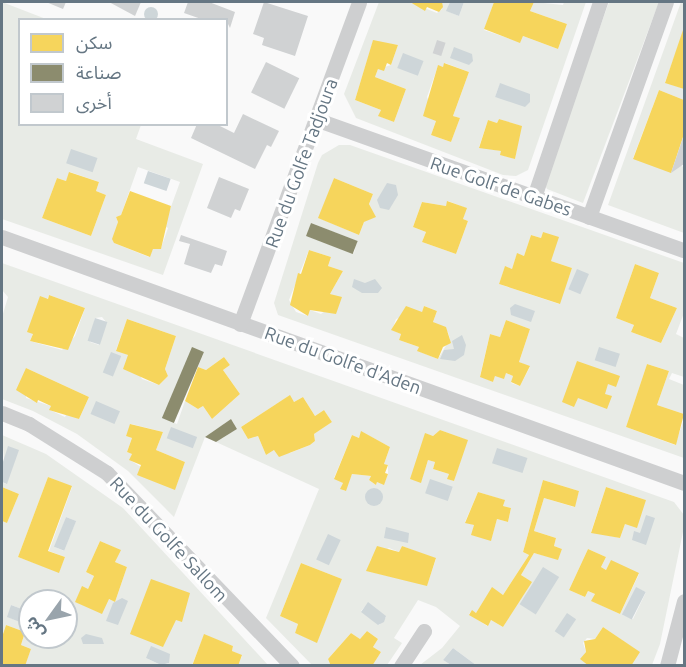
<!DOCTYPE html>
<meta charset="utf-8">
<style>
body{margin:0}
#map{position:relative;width:686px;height:667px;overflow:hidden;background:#f9f9f9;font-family:Ubuntu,"Noto Sans Arabic",sans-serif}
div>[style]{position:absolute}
.green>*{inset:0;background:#e8ebe6}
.water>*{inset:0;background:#ced6d9;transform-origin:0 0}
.round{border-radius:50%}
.homes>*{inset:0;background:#f6d55c}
.industry>*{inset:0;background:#8c8c6e;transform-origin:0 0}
.building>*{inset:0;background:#d0d2d3;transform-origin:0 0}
.minor>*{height:15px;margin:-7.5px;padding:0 7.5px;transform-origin:7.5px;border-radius:7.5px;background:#cecfd0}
span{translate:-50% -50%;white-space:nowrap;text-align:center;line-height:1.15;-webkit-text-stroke:6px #fff;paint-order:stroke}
.street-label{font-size:18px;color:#657683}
.frame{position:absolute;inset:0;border:3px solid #657683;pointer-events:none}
.legend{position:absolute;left:18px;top:18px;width:210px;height:108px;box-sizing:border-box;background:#fff;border:2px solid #c1c8cd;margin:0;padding:8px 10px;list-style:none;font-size:18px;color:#657683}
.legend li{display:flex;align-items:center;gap:12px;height:30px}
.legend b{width:30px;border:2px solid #c1c8cd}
.north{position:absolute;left:18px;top:589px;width:60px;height:60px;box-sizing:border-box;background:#fff;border:2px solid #c1c8cd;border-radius:50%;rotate:237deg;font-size:16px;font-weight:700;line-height:24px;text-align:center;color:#657683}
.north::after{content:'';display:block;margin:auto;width:21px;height:27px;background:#99a4ac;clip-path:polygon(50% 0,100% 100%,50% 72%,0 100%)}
</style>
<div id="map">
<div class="green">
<i style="clip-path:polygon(evenodd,2px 2px,46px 19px,20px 20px,20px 124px,141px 125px,136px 139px,203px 164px,163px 275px,2px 219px,2px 2px,138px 167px,180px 182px,164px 226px,168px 228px,161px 248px,153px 249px,149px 257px,114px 243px,118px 222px,116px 217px,121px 215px,138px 167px,2px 2px,70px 172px,99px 182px,96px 191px,106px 195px,91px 236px,42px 218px,57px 178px,66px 181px,70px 172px)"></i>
<i style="clip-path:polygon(evenodd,379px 2px,409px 2px,437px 13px,442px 9px,442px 2px,450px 2px,447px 11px,459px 16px,464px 2px,494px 2px,484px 30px,520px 42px,523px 36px,558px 49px,567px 24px,530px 11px,534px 2px,563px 5px,564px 2px,586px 2px,528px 170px,516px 176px,503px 175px,356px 118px,344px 94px,379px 2px,373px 41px,398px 45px,391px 65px,378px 69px,375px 77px,406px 89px,394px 122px,379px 116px,381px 110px,355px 100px,373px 41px,379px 2px,445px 63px,469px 72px,453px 116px,460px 118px,451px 142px,431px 135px,436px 121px,427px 97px,438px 66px,443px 67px,445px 63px,379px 2px,500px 84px,530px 100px,530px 102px,495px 97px,500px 84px,379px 2px,499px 119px,521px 126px,515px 159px,501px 155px,501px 151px,479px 147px,488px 120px,497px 123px,499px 119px)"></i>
<i style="clip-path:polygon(609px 2px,659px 2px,583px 203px,547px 189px,544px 183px)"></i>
<i style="clip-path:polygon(681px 2px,684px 2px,684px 31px,665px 82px,684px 89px,684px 100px,659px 90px,633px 158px,671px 172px,684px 134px,679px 165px,684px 167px,684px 233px,608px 205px)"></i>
<i style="clip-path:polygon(evenodd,339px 145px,350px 145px,684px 263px,684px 313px,676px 334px,684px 338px,684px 377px,672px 373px,669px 379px,684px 385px,684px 414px,657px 405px,669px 371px,647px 364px,626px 427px,675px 445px,684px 419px,684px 458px,278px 315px,274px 303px,318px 163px,322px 155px,339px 145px,334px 178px,373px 194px,369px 204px,375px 216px,364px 222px,359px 235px,319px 218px,334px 178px,339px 145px,448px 201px,466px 208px,463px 219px,468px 221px,456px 254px,422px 242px,426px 232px,413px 227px,422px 202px,446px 206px,448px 201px,339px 145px,311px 223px,357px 241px,354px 253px,306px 236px,311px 223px,339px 145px,543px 232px,551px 261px,572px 268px,559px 304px,499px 284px,505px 267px,512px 269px,517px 254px,524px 256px,531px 235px,541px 238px,543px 232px,339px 145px,309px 250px,331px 257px,328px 266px,343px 271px,330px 294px,341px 298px,321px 314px,310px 310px,308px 316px,296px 312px,289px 300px,309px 250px,339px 145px,635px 264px,659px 273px,650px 298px,677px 308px,661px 343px,631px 332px,634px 325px,616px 318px,635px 264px,339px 145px,424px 306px,437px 311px,433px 322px,448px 332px,450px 339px,438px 359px,418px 351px,419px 347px,399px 340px,401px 334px,392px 330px,396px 319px,422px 312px,424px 306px,339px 145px,506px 320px,530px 329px,519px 362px,530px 367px,520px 386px,511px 383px,513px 376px,506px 373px,495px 376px,493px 382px,480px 376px,490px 334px,500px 337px,506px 320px)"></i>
<i style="clip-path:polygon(evenodd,2px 263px,674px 502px,684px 515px,684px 527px,660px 644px,652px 665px,631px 665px,639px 652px,603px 627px,595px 639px,587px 638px,583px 643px,586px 652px,581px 659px,589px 665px,476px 665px,453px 648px,443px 660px,451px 665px,420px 665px,442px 648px,460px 626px,436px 607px,418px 600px,394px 638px,402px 643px,387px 665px,372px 665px,381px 652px,373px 647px,378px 639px,367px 631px,360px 639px,351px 633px,328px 659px,331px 665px,312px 665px,266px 618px,319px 489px,216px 442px,237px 429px,231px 419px,205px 437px,174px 517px,128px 471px,77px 434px,33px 411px,2px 399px,2px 317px,8px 297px,2px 290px,2px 263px,49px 295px,85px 308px,75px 336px,62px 350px,30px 341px,49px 295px,2px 263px,102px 317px,106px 322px,99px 345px,90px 342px,95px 318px,102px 317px,2px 263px,127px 319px,176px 336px,165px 369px,168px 376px,159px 385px,142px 379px,128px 355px,116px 350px,127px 319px,2px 263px,192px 348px,204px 352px,198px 367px,206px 370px,224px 357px,230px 365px,223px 370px,240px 394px,212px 419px,203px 406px,198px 409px,185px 401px,177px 424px,166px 419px,192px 348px,2px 263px,26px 368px,89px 397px,79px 419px,67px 413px,65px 417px,50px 410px,51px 406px,26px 398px,26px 368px,2px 263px,289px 396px,294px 402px,303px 397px,315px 416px,324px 410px,332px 422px,314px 434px,315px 441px,310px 445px,290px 453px,274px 450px,266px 455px,258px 436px,248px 439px,241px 427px,289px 396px,2px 263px,131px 424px,163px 432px,156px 450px,185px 462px,175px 489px,130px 460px,132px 454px,127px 452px,132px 438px,126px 436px,131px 424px,2px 263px,440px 430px,467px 440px,454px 481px,448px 479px,449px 474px,433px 469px,435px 462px,428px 460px,421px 482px,411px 479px,426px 434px,433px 436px,440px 430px,2px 263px,362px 432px,390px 447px,384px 464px,388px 465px,388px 474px,384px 484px,377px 482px,376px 485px,369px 480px,371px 476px,352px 474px,345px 491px,341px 489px,343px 483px,334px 478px,352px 435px,359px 438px,362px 432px,2px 263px,543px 480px,579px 491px,574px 507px,544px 498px,534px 531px,556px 538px,554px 546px,562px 549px,558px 559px,534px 553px,521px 575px,531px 582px,503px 627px,491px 620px,487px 626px,469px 614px,472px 611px,476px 613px,492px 588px,503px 595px,529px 555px,523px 552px,543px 480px,2px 263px,606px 487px,646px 500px,625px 524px,620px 538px,591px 532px,606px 487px,2px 263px,478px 492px,504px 500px,503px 506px,511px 508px,508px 522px,497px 519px,491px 540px,472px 535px,474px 525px,465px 522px,478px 492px,2px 263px,402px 546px,436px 559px,427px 585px,367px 571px,371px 559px,389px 548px,399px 552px,402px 546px,2px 263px,588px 549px,606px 557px,601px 567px,606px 570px,611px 561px,639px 574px,620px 614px,592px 601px,595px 594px,588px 591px,585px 597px,569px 590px,588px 549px,2px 263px,301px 563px,342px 579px,317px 642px,295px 633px,298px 624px,280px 616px,301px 563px,2px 263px,636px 588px,646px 592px,633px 619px,623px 615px,636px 588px,2px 263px,368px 603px,386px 617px,379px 625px,361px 611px,368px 603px)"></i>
<i style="clip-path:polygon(evenodd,2px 435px,46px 454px,123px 508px,268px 665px,238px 665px,242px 656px,232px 651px,233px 646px,204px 635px,192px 665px,164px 665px,169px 663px,146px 658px,161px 665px,25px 665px,31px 649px,21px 645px,25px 632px,6px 625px,2px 636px,2px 521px,7px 523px,19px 494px,2px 487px,2px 482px,6px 484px,2px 435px,48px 477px,72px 487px,49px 551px,65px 557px,59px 572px,18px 557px,48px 477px,2px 435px,66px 517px,76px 521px,64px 551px,55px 547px,66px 517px,2px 435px,100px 541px,120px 550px,115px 562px,127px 567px,115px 602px,88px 589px,94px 576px,86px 572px,100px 541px,2px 435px,30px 601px,66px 601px,66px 637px,30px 637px,30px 626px,8px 617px,11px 605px,30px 612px,30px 601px)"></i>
</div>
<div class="water">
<i style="clip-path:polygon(450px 2px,464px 2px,459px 16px,446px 11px)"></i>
<i class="round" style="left:144px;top:7px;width:14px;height:14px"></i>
<i style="clip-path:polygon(454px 47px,472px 54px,473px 61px,469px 65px,450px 58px)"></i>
<i style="left:403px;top:53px;width:22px;height:16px;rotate:21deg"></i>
<i style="clip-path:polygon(500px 83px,530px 94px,530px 102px,525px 107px,495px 97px)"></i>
<i style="left:71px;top:149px;width:28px;height:15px;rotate:19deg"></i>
<i style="left:148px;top:171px;width:24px;height:13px;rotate:19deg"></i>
<i style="clip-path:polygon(387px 183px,396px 185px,398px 195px,389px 210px,380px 208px,377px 200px)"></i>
<i style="left:577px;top:269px;width:13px;height:22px;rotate:23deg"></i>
<i style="clip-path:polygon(354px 279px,365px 283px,375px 279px,382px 288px,378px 293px,362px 293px,352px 287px)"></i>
<i style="clip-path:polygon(515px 304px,535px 311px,531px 322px,511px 315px,510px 308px)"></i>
<i style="left:95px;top:318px;width:13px;height:24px;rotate:18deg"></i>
<i style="clip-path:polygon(462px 335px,466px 345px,464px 355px,455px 361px,440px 359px,444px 350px,454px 349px,452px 341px)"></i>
<i style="left:599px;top:347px;width:22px;height:14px;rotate:18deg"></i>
<i style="left:111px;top:352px;width:11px;height:22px;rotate:22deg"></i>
<i style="left:96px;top:401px;width:26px;height:14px;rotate:23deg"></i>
<i style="left:171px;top:427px;width:28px;height:12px;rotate:21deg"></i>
<i style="clip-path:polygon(8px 446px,19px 450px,7px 484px,2px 482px,2px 465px)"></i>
<i style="left:497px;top:448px;width:32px;height:16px;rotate:18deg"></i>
<i style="left:430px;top:479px;width:24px;height:15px;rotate:19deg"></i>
<i class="round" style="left:365px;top:488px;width:18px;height:18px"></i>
<i style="clip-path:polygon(646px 515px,655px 518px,646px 545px,632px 540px,634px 531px,640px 533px)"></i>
<i style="left:66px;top:517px;width:11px;height:32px;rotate:22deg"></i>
<i style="clip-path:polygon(386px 527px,409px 533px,408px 543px,384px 538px)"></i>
<i style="left:328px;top:534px;width:14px;height:28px;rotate:25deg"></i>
<i style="left:543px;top:567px;width:19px;height:44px;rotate:32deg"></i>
<i style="left:636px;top:587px;width:11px;height:31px;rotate:27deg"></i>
<i style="clip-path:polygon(122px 598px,128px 601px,118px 625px,106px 621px,113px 603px)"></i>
<i style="clip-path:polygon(368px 602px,386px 616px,384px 622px,378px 625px,361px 612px)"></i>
<i style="clip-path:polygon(11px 605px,30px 612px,30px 626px,7px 617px)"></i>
<i style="left:567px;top:613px;width:11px;height:22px;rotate:34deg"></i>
<i style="clip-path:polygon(86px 634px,102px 638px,104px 644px,83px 644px,81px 638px)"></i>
<i style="clip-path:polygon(151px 646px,170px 654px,169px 663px,161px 665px,146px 658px)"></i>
<i style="clip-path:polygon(453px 648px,476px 665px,451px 665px,443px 660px)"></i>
</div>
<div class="homes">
<i style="clip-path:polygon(410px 2px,442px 2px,443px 7px,439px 12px,427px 7px,425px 11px)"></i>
<i style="clip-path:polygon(494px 2px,534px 2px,530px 11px,567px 24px,558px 49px,523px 36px,520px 43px,484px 29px)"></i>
<i style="clip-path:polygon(683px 30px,684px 31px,684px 89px,665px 83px)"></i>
<i style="clip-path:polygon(373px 40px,398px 45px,391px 65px,387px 63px,384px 71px,378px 69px,375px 77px,406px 89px,394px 122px,378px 116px,381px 110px,355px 100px)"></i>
<i style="clip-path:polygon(444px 63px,469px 72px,453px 116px,460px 118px,451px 142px,431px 135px,436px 121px,423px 116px,438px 65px,443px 67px)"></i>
<i style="clip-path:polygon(659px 90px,684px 100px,684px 134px,671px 173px,633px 159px)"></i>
<i style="clip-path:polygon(499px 119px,522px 126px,515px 159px,500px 155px,501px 151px,479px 148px,488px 120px,497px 123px)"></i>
<i style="clip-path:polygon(69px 172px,99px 182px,96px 191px,106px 195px,91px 236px,42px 218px,57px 178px,66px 181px)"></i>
<i style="clip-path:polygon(334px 178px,373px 194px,369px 204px,376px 217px,364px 222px,359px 235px,318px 218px)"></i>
<i style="clip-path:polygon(130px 191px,171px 206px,161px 249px,153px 249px,150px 257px,114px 243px,112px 239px,118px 222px,116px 217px,121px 215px)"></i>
<i style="clip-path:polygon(447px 201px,467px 208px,463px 219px,468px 221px,456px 254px,422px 242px,426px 232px,413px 227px,422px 202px,446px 206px)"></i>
<i style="clip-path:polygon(543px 232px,559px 237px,551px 261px,572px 268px,560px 304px,499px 284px,505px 266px,512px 269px,517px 253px,524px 256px,531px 235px,541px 238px)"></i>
<i style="clip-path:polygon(309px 250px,331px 257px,328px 266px,343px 271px,330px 294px,342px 297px,336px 314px,310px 310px,308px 316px,290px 305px,298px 273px,301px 274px)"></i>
<i style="clip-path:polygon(635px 264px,659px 273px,650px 298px,677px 308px,661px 343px,631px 332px,634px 325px,616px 318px)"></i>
<i style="clip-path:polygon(49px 295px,85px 308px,68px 350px,30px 341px,33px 334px,27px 332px,40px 296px,48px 299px)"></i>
<i style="clip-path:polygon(406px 306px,422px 312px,424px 306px,437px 311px,433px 322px,446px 327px,451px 343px,443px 347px,438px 359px,417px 351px,419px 347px,399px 340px,401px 334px,391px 330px)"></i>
<i style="clip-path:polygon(127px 319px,176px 336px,165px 369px,168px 376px,159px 385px,123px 369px,128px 355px,116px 351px)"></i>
<i style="clip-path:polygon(506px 320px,530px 329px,519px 362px,530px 366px,520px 386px,511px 382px,513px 376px,506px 373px,504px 379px,495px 376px,493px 382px,480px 377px,490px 334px,500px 337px)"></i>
<i style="clip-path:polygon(224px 357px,230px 365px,223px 370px,240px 394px,212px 419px,203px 406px,198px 409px,185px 401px,198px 367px,206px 370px)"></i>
<i style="clip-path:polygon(577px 361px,620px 376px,616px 387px,608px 384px,605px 394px,612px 396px,607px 409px,578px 398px,574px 407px,562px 402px)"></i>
<i style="clip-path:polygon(647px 364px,669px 371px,657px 405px,684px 414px,676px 445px,626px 427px)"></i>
<i style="clip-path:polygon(26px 368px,89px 397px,79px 419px,49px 410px,51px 406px,38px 400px,37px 403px,16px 390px)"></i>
<i style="clip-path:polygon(290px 395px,294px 402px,303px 397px,315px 416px,324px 410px,332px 422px,314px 434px,315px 441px,310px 445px,279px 457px,274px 450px,266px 455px,258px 436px,248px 439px,241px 427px)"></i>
<i style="clip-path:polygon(130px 424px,163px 432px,156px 450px,185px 462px,175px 490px,137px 475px,141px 465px,129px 460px,132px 454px,127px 452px,132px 438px,126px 436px)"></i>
<i style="clip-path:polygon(440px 430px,468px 440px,454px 481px,447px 479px,449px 474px,433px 469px,435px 462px,428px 460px,421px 483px,410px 479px,425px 433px,433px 436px)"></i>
<i style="clip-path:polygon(361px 431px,390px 447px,384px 464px,388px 465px,385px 473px,388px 474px,384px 485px,377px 482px,376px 485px,369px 480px,371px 476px,352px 474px,346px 491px,340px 489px,343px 483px,334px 479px,352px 435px,359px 438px)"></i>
<i style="clip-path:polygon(48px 477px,72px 486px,48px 551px,65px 557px,59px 573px,18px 557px)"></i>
<i style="clip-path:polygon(543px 480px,579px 491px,575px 507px,544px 498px,534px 531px,556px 538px,554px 546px,562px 549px,558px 560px,534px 553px,521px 575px,532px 582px,503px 627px,491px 620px,488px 626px,469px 615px,472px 610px,476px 613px,492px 587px,503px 595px,529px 555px,523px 552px)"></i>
<i style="clip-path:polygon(2px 487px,19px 494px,7px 523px,2px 521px)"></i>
<i style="clip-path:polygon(606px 487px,646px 500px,637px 528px,625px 524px,620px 538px,591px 533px)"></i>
<i style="clip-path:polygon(478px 492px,505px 500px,503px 506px,511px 508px,508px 522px,497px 519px,491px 541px,471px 535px,474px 525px,465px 523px)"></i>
<i style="clip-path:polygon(100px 541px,121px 550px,115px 562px,127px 567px,115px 602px,109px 599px,102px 614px,75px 602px,82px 586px,88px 589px,94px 576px,86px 572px)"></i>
<i style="clip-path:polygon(377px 546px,399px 552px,402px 546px,436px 558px,427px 586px,366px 571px)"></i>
<i style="clip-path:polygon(588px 549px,606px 557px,601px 567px,606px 570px,611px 560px,639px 573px,620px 614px,591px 601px,595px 594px,588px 591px,585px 597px,569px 590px)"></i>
<i style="clip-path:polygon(301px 563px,342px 579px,317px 643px,295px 633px,298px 624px,280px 616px)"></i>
<i style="clip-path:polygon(151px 579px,190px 593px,182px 622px,176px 620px,163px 647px,130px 634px)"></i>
<i style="clip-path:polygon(6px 625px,25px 632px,21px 645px,31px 649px,25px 666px,2px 666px,2px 637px)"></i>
<i style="clip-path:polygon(603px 627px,640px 652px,631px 666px,589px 666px,580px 659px,586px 652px,584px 641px,595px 639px)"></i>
<i style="clip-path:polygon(367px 631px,378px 639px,373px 647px,381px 652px,372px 666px,331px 666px,328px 659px,351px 633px,360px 639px)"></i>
<i style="clip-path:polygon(204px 634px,233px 646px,232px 651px,242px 655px,238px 666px,192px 666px)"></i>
</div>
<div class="industry">
<i style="left:311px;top:223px;width:50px;height:14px;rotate:21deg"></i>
<i style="left:192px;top:347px;width:13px;height:77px;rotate:23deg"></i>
<i style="clip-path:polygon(231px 419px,237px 429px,216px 442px,205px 437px)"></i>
</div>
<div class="building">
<i style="clip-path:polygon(46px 2px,66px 2px,63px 9px)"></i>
<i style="clip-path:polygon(109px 2px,141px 2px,135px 16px)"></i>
<i style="clip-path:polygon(188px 2px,209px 2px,235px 12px,230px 28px,226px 20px,204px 20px,184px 13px)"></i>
<i style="clip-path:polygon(264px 2px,308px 16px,295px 56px,262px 45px,264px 38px,253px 34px)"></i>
<i style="left:437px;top:40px;width:9px;height:14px;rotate:18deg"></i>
<i style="left:266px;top:62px;width:37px;height:34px;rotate:26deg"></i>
<i style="clip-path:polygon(243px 114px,279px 131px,271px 147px,267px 145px,255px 169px,191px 138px,197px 124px,216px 124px,234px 133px)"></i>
<i style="clip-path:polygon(684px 135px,684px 164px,671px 173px)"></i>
<i style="clip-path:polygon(219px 177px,249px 189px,240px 211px,235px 209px,231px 218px,207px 208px)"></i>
<i style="clip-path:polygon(181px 235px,227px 251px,222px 266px,215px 264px,211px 273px,184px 264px,190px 244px,179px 241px)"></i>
</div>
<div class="minor">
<i style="left:318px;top:120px;width:388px;rotate:19.6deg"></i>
<i style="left:534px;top:197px;width:206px;rotate:-71.3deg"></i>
<i style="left:589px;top:217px;width:228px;rotate:-70.3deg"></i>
<i style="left:2px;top:237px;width:725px;rotate:19.83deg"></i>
<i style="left:240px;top:324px;width:343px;rotate:-69.7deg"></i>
<i style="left:2px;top:413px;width:29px;rotate:22deg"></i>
<i style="left:29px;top:424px;width:92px;rotate:32.1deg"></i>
<i style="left:107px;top:473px;width:267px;rotate:46.2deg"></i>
<i style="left:401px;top:666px;width:42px;rotate:-56.7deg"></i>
<i style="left:667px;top:666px;width:67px;rotate:-75.3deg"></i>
</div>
<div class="street-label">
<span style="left:301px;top:163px;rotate:-70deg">Rue du Golfe Tadjoura</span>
<span style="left:501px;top:186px;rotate:19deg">Rue Golf de Gabes</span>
<span style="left:343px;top:360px;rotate:20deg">Rue du Golfe d'Aden</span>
<span style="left:169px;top:539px;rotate:47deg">Rue du Golfe Sallom</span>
</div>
<div class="frame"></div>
<ul class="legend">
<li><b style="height:16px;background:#f6d55c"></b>سكن</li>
<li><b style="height:16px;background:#8c8c6e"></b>صناعة</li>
<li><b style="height:16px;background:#d0d2d3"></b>أخرى</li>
</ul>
<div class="north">ش</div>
</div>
